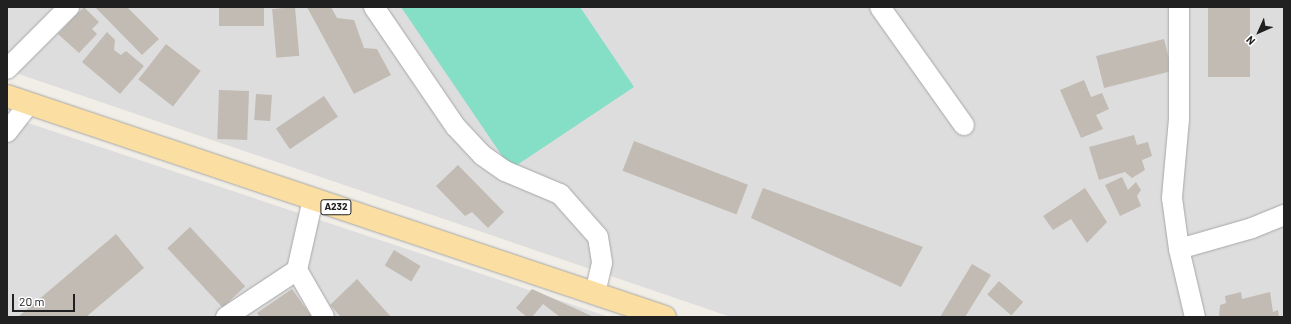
<!DOCTYPE html>
<style>
body{margin:0}
#map{position:relative;width:1291px;height:324px;overflow:hidden;background:#f1eee7;font-family:Barlow,sans-serif}
div>[style]{position:absolute}
.residential>*{inset:0;background:#dedddd}
.pitch>*{inset:0;background:#85dfc6}
.building>*{inset:0;background:#c1bbb3;transform-origin:0 0}
.roads{filter:drop-shadow(0 0 1px #a7a7a7) drop-shadow(0 0 1px #a7a7a7)}
.street>*{height:20px;margin:-10px;padding:0 10px;transform-origin:10px;border-radius:10px;background:#fff}
.primary>*{height:22px;margin:-11px;padding:0 11px;transform-origin:11px;border-radius:11px;background:#fbdea1}
span{translate:-50% -50%;white-space:nowrap;text-align:center;line-height:1.15;-webkit-text-stroke:3.5px #fff;paint-order:stroke}
.shield-label span{padding:1px 3px;background:#fff;border:1px solid;border-radius:3px;-webkit-text-stroke-width:0}
.shield-label{font-size:10px;color:#202020;font-weight:700}
.frame{position:absolute;inset:0;border:8px solid #202020;pointer-events:none}
.north{position:absolute;left:1239px;top:12px;width:40px;height:40px;-webkit-text-stroke:3px #fff;paint-order:stroke;rotate:225deg;font-size:11px;font-weight:700;line-height:16px;text-align:center;color:#202020}
.north::after{content:'';display:block;margin:auto;width:14px;height:18px;background:#202020;clip-path:polygon(50% 0,100% 100%,50% 72%,0 100%)}
.scale{position:absolute;left:12px;top:294px;width:63px;height:18px;box-sizing:border-box;border:2px solid #202020;border-top:0;padding-left:5px;font-size:12px;line-height:14px;white-space:nowrap;color:#202020;-webkit-text-stroke:3px #fff;paint-order:stroke}
</style>
<div id="map">
<div class="residential">
<i style="clip-path:polygon(7px 7px,1284px 7px,1284px 317px,731px 317px,7px 70px)"></i>
<i style="clip-path:polygon(7px 116px,443px 261px,609px 317px,7px 317px)"></i>
</div>
<div class="pitch">
<i style="clip-path:polygon(401px 7px,580px 7px,634px 87px,511px 169px)"></i>
</div>
<div class="building">
<i style="clip-path:polygon(84px 7px,99px 22px,92px 29px,97px 34px,79px 53px,58px 34px)"></i>
<i style="clip-path:polygon(95px 7px,127px 7px,159px 39px,142px 55px)"></i>
<i style="left:219px;top:7px;width:45px;height:19px"></i>
<i style="left:295px;top:7px;width:49px;height:23px;rotate:85deg"></i>
<i style="clip-path:polygon(307px 7px,331px 7px,337px 18px,354px 20px,364px 48px,377px 49px,391px 75px,354px 94px)"></i>
<i style="left:1208px;top:7px;width:42px;height:70px"></i>
<i style="clip-path:polygon(107px 32px,115px 40px,114px 50px,121px 55px,126px 51px,144px 66px,120px 94px,82px 62px)"></i>
<i style="left:1164px;top:39px;width:33px;height:70px;rotate:76deg"></i>
<i style="left:166px;top:44px;width:44px;height:45px;rotate:38deg"></i>
<i style="clip-path:polygon(1084px 80px,1091px 97px,1102px 93px,1109px 109px,1096px 115px,1103px 129px,1081px 138px,1060px 90px)"></i>
<i style="left:219px;top:90px;width:30px;height:49px;rotate:2deg"></i>
<i style="left:256px;top:94px;width:16px;height:26px;rotate:4deg"></i>
<i style="left:324px;top:96px;width:25px;height:58px;rotate:56deg"></i>
<i style="clip-path:polygon(1134px 135px,1137px 145px,1148px 142px,1152px 156px,1142px 160px,1145px 170px,1132px 178px,1125px 172px,1099px 180px,1089px 147px)"></i>
<i style="left:634px;top:141px;width:122px;height:32px;rotate:21deg"></i>
<i style="clip-path:polygon(458px 165px,504px 212px,488px 228px,472px 212px,465px 216px,436px 186px)"></i>
<i style="clip-path:polygon(1122px 177px,1128px 190px,1136px 182px,1141px 190px,1137px 196px,1141px 206px,1120px 216px,1105px 185px)"></i>
<i style="clip-path:polygon(763px 188px,923px 247px,901px 287px,751px 218px)"></i>
<i style="clip-path:polygon(1085px 188px,1107px 222px,1087px 243px,1071px 219px,1053px 230px,1043px 216px)"></i>
<i style="left:190px;top:227px;width:81px;height:31px;rotate:47deg"></i>
<i style="clip-path:polygon(116px 234px,144px 268px,86px 317px,18px 317px)"></i>
<i style="left:394px;top:250px;width:31px;height:18px;rotate:31deg"></i>
<i style="clip-path:polygon(972px 264px,991px 275px,965px 317px,940px 317px)"></i>
<i style="clip-path:polygon(357px 279px,391px 317px,341px 317px,330px 305px)"></i>
<i style="left:999px;top:281px;width:32px;height:18px;rotate:41deg"></i>
<i style="clip-path:polygon(292px 289px,312px 317px,260px 317px,257px 313px)"></i>
<i style="clip-path:polygon(532px 289px,594px 317px,560px 317px,543px 304px,532px 317px,527px 317px,516px 308px)"></i>
<i style="clip-path:polygon(1241px 292px,1242px 299px,1270px 292px,1273px 312px,1278px 310px,1279px 317px,1219px 317px,1220px 305px,1226px 303px,1225px 296px)"></i>
</div>
<div class="roads">
<div class="street">
<i style="left:374px;top:7px;width:145px;rotate:55.7deg"></i>
<i style="left:456px;top:127px;width:38px;rotate:47deg"></i>
<i style="left:482px;top:155px;width:28px;rotate:35deg"></i>
<i style="left:505px;top:171px;width:60px;rotate:22.7deg"></i>
<i style="left:560px;top:194px;width:57px;rotate:48.5deg"></i>
<i style="left:598px;top:237px;width:26px;rotate:81deg"></i>
<i style="left:602px;top:263px;width:32px;rotate:103deg"></i>
<i style="left:880px;top:7px;width:145px;rotate:54.6deg"></i>
<i style="left:1179px;top:7px;width:112px;rotate:90deg"></i>
<i style="left:1179px;top:119px;width:79px;rotate:95.1deg"></i>
<i style="left:1172px;top:198px;width:51px;rotate:82.2deg"></i>
<i style="left:1179px;top:249px;width:70px;rotate:76.8deg"></i>
<i style="left:7px;top:69px;width:88px;rotate:-45deg"></i>
<i style="left:7px;top:132px;width:36px;rotate:-52deg"></i>
<i style="left:1179px;top:249px;width:76px;rotate:-16deg"></i>
<i style="left:1252px;top:228px;width:35px;rotate:-22deg"></i>
<i style="left:297px;top:270px;width:54px;rotate:60.1deg"></i>
<i style="left:226px;top:317px;width:85px;rotate:-33.5deg"></i>
<i style="left:297px;top:270px;width:73px;rotate:-77.3deg"></i>
</div>
<div class="primary">
<i style="left:7px;top:96px;width:694px;rotate:18.57deg"></i>
</div>
</div>
<div class="shield-label">
<span style="left:336px;top:207px">A232</span>
</div>
<div class="frame"></div>
<div class="north">N</div>
<div class="scale">20 m</div>
</div>
